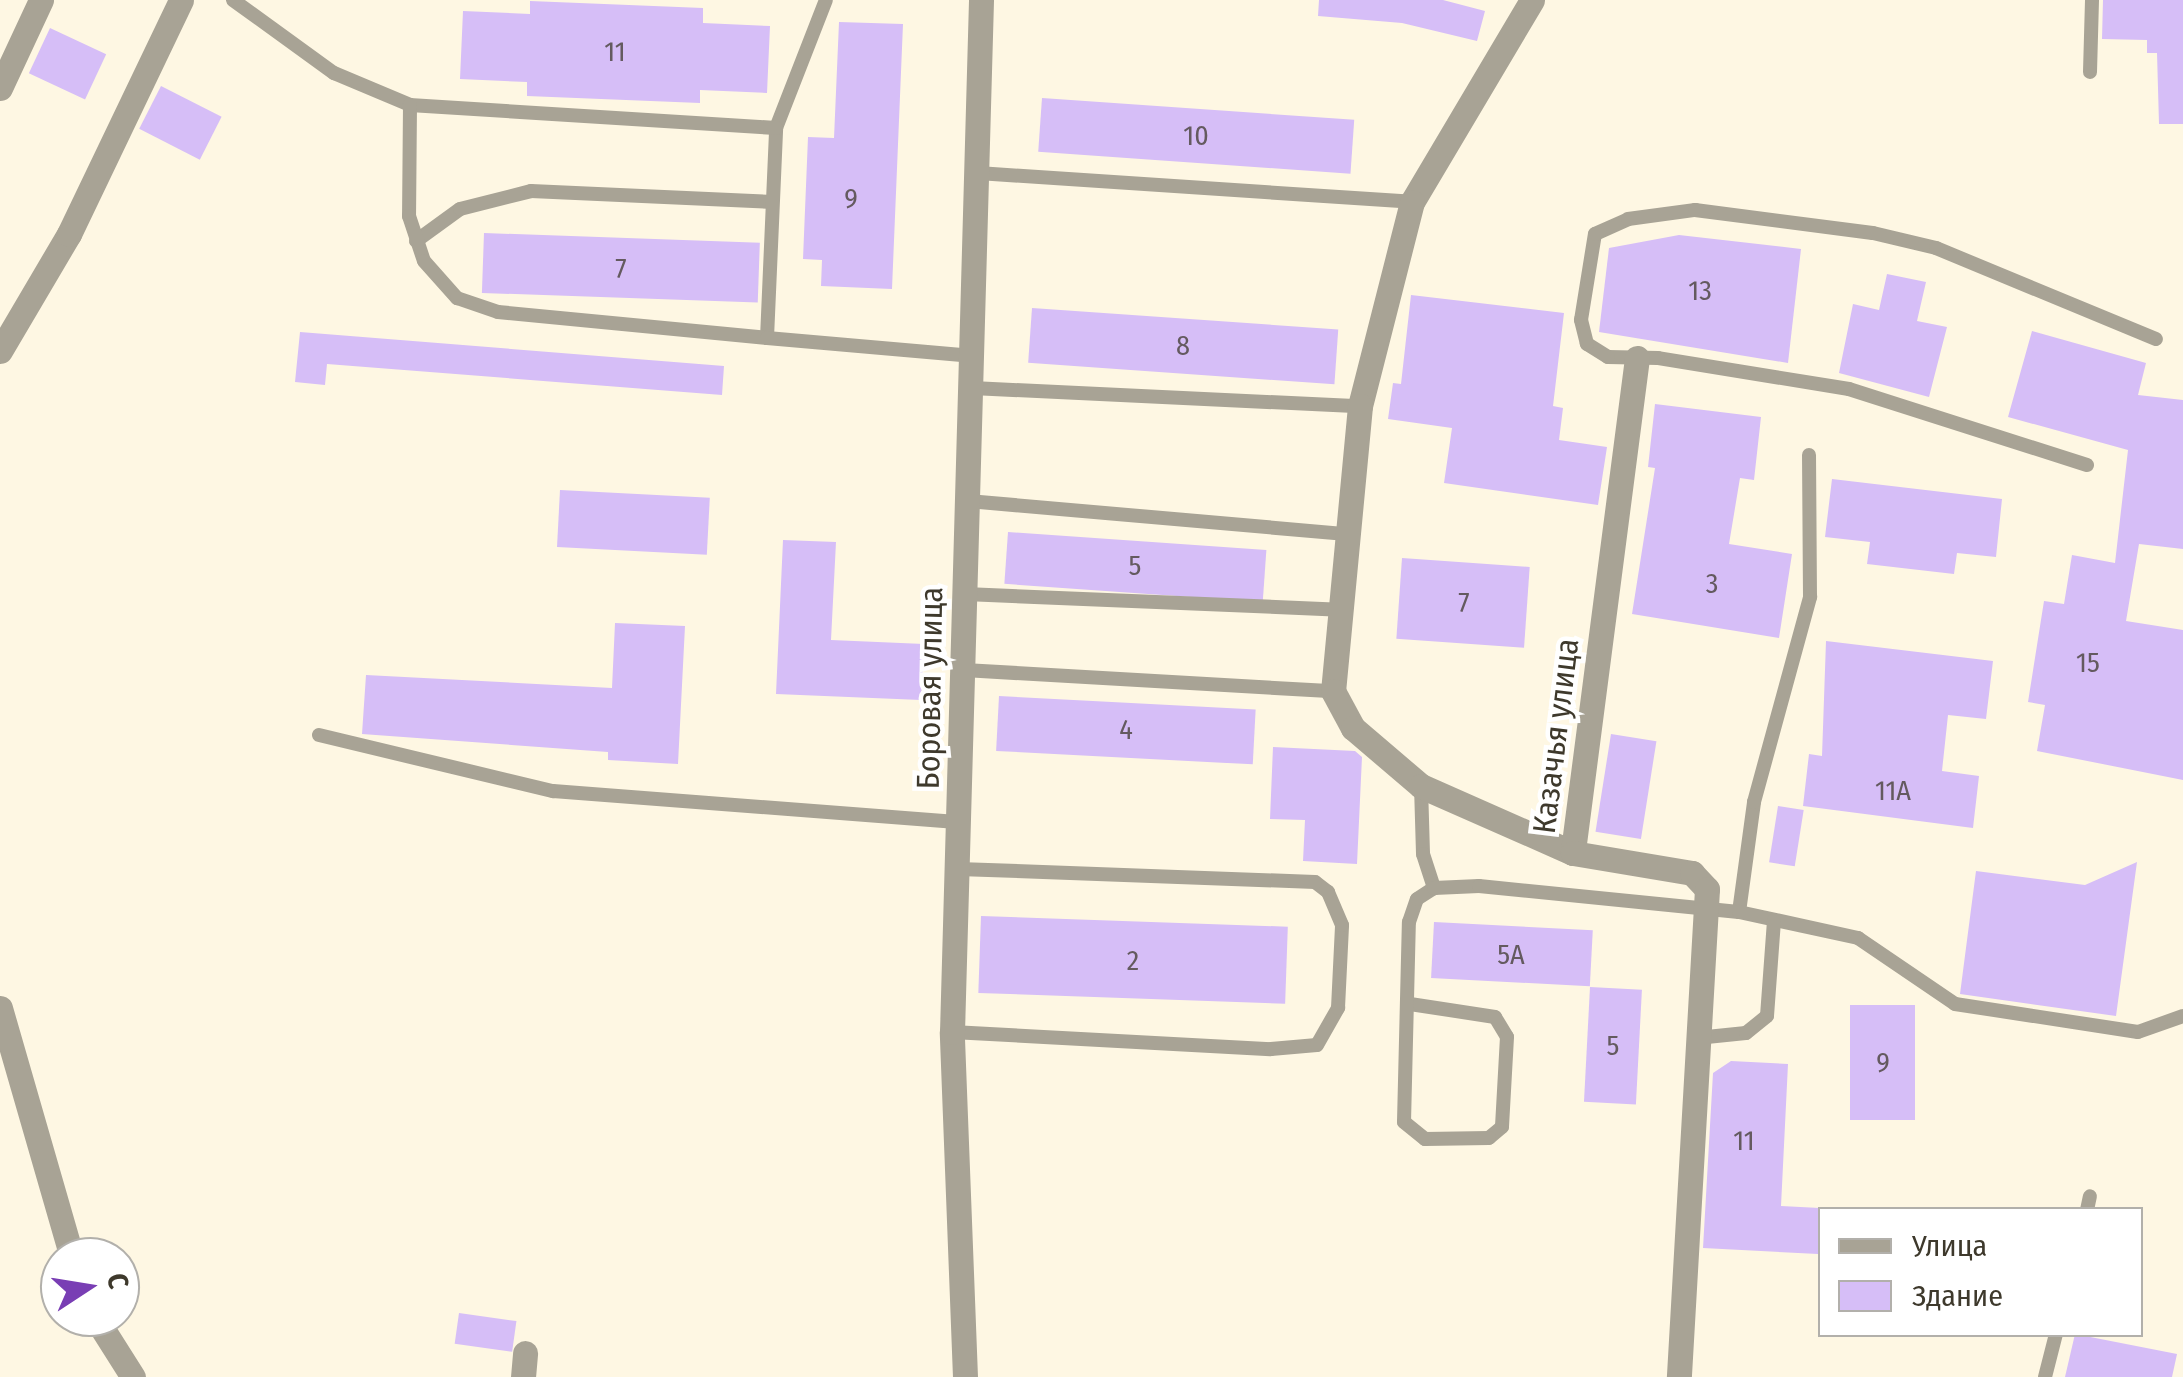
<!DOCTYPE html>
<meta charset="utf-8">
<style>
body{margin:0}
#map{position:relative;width:2183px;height:1377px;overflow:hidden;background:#fef7e3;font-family:"Fira Sans Condensed",sans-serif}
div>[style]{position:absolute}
.building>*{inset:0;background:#d6bef7;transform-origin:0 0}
.lane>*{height:14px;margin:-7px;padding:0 7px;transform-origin:7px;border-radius:7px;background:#a8a395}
.street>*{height:25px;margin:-12.5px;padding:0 12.5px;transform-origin:12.5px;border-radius:12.5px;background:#a8a395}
span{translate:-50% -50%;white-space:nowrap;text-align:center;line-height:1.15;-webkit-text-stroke:9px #fff;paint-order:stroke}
.number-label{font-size:28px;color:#645a5f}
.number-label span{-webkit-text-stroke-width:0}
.street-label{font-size:32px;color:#3e392c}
.legend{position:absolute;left:1818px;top:1207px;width:325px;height:130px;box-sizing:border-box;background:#fff;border:2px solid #b2b0ab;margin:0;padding:12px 18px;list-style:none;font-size:30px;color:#3e392c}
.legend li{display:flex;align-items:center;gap:20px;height:50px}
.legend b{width:50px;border:2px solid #b2b0ab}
.north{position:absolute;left:40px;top:1237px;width:100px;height:100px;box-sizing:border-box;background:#fff;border:2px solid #b2b0ab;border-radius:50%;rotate:78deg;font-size:28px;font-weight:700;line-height:40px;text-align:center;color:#3e392c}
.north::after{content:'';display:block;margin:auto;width:35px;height:45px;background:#793eb4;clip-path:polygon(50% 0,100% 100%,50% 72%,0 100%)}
</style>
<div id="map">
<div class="building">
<i style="clip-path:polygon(1319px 0,1443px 0,1485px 11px,1477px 41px,1402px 23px,1318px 16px)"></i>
<i style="clip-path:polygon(2103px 0,2183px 0,2183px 124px,2159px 124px,2157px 53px,2147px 53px,2147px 40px,2102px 39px)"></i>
<i style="clip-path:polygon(530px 1px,703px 8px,703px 23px,770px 26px,767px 93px,700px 90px,700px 103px,527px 96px,527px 82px,460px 79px,463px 11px,530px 14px)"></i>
<i style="clip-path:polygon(839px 22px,903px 24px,892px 289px,821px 286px,822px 260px,803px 259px,808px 137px,834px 138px)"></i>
<i style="left:50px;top:28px;width:62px;height:50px;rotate:25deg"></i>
<i style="left:161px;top:86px;width:68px;height:48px;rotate:27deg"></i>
<i style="left:1042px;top:98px;width:313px;height:54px;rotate:4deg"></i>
<i style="left:484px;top:233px;width:276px;height:60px;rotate:2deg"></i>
<i style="clip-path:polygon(1679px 235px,1801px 249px,1788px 363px,1599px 332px,1609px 248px)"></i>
<i style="clip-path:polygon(1887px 274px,1926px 282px,1917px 321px,1947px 327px,1929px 397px,1839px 373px,1853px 304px,1879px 310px)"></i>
<i style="clip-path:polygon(1411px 295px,1564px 313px,1553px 406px,1563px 408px,1559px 440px,1607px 447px,1598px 505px,1444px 483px,1452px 428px,1388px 419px,1393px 383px,1401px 384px)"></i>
<i style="left:1032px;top:308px;width:307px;height:55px;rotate:4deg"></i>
<i style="clip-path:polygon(2032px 331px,2146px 363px,2138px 395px,2183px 400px,2183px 549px,2139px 544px,2126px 621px,2183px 630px,2183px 780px,2037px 751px,2045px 705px,2028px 702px,2044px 601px,2064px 604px,2072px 555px,2115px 563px,2128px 450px,2008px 417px)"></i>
<i style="clip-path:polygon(300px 332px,724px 366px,722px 395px,327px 364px,325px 385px,295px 382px)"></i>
<i style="clip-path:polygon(1655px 404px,1761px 417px,1754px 480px,1740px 478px,1729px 544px,1792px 554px,1779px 638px,1632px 614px,1655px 468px,1648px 467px)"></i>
<i style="clip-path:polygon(1832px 479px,2002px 499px,1996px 557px,1957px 553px,1954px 574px,1867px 564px,1870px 542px,1825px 537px)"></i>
<i style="left:560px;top:490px;width:150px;height:57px;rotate:3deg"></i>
<i style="left:1008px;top:532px;width:259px;height:52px;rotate:4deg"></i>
<i style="clip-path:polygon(783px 540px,836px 542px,831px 640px,924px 644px,921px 700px,776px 694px)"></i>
<i style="left:1402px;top:558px;width:128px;height:81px;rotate:4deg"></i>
<i style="clip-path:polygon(615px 623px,685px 626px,678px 764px,608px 760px,608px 752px,362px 734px,366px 675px,612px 688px)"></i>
<i style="clip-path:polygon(1826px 641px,1993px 661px,1986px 719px,1948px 715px,1942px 771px,1979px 776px,1973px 828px,1803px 806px,1809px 754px,1822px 756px)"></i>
<i style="left:999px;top:696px;width:257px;height:55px;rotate:3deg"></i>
<i style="left:1611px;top:734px;width:46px;height:99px;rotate:9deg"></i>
<i style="clip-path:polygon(1273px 747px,1355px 751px,1362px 757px,1357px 864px,1303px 861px,1305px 820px,1270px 819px)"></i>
<i style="left:1778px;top:806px;width:26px;height:57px;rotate:9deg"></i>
<i style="clip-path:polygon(2137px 862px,2116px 1016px,1960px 994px,1976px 871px,2085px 885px)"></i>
<i style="left:981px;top:916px;width:307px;height:77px;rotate:2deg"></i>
<i style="left:1434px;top:922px;width:159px;height:56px;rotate:3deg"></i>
<i style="left:1590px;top:987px;width:52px;height:115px;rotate:3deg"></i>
<i style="left:1850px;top:1005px;width:65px;height:115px"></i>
<i style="clip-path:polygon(1731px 1061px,1788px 1064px,1781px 1206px,1820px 1208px,1818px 1254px,1703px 1248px,1713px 1073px)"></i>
<i style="left:459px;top:1313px;width:58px;height:31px;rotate:8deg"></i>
<i style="clip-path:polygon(2075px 1334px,2177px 1354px,2172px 1377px,2065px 1377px)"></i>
</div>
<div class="lane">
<i style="left:233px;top:0;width:125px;rotate:35.9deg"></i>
<i style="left:334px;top:73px;width:82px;rotate:22.8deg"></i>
<i style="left:2090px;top:72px;width:72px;rotate:-88.4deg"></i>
<i style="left:776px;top:128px;width:137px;rotate:-68.7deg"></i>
<i style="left:978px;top:173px;width:435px;rotate:3.8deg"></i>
<i style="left:416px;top:241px;width:54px;rotate:-36deg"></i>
<i style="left:460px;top:209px;width:73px;rotate:-14.2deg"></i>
<i style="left:531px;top:191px;width:241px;rotate:2.6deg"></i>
<i style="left:767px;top:338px;width:210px;rotate:-87.5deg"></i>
<i style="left:776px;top:128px;width:367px;rotate:-176.4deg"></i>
<i style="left:410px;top:105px;width:111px;rotate:90.5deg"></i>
<i style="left:409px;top:216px;width:47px;rotate:71.6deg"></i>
<i style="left:424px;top:261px;width:50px;rotate:48.3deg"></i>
<i style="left:457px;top:298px;width:43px;rotate:18.9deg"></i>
<i style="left:498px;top:312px;width:270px;rotate:5.5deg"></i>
<i style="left:767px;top:338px;width:207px;rotate:5deg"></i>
<i style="left:972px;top:388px;width:388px;rotate:2.7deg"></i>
<i style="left:2087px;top:465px;width:250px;rotate:-162.3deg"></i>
<i style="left:1849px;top:389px;width:193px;rotate:-170.8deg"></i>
<i style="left:1658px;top:358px;width:50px;rotate:-178.9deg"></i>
<i style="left:1608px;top:357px;width:25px;rotate:-148deg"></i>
<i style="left:1587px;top:344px;width:25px;rotate:-104deg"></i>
<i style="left:1581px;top:320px;width:87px;rotate:-80.8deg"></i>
<i style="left:1595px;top:234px;width:36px;rotate:-24deg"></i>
<i style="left:1628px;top:219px;width:68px;rotate:-7.7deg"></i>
<i style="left:1695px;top:210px;width:179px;rotate:7.4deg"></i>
<i style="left:1873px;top:233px;width:65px;rotate:13.4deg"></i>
<i style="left:1936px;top:248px;width:238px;rotate:22.5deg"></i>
<i style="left:968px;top:501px;width:377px;rotate:5deg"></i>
<i style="left:965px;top:594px;width:375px;rotate:2.4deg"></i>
<i style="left:964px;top:670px;width:370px;rotate:3.3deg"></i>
<i style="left:319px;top:735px;width:241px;rotate:13.5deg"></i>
<i style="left:553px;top:791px;width:408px;rotate:4.4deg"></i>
<i style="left:1421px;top:786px;width:68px;rotate:88.3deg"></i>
<i style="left:1423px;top:854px;width:36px;rotate:72deg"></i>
<i style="left:1739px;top:912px;width:111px;rotate:-82.2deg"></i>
<i style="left:1754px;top:802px;width:213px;rotate:-74.7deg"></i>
<i style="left:1810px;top:597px;width:142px;rotate:-90.4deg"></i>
<i style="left:1410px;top:1004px;width:86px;rotate:8.7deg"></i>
<i style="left:1495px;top:1017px;width:23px;rotate:59deg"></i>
<i style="left:1507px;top:1037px;width:90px;rotate:93.2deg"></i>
<i style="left:1502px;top:1127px;width:17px;rotate:140deg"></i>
<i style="left:1489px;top:1138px;width:64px;rotate:179.1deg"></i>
<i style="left:1425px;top:1139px;width:27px;rotate:-141deg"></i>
<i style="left:1404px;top:1122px;width:200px;rotate:-88.6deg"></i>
<i style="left:1409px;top:922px;width:24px;rotate:-71deg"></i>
<i style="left:1417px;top:899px;width:20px;rotate:-33deg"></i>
<i style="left:1434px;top:888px;width:45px;rotate:-2.5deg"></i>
<i style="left:1479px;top:886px;width:261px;rotate:5.7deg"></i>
<i style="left:1739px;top:912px;width:122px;rotate:12.3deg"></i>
<i style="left:1858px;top:938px;width:117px;rotate:34.2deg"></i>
<i style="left:1955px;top:1004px;width:185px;rotate:8.7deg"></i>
<i style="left:2138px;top:1032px;width:48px;rotate:-19.6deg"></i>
<i style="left:952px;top:1032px;width:319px;rotate:3.1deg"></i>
<i style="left:1271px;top:1049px;width:46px;rotate:-5deg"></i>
<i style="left:1317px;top:1045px;width:43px;rotate:-60.4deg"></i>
<i style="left:1338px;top:1008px;width:83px;rotate:-87.2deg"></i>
<i style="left:1342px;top:925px;width:36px;rotate:-113deg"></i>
<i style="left:1328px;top:892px;width:16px;rotate:-142deg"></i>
<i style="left:1315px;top:882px;width:357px;rotate:-177.9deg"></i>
<i style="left:1697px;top:1038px;width:49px;rotate:-5.8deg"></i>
<i style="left:1746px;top:1033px;width:27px;rotate:-39deg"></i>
<i style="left:1767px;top:1016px;width:96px;rotate:-85.8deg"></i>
<i style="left:2087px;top:1210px;width:14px;rotate:-78deg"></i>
<i style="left:2045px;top:1377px;width:44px;rotate:-75.7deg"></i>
</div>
<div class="street">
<i style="left:1532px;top:0;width:235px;rotate:120.7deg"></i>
<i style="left:1412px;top:202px;width:211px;rotate:104.3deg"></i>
<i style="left:1360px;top:406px;width:286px;rotate:95.4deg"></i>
<i style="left:1333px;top:691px;width:42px;rotate:61.6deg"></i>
<i style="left:1353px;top:728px;width:89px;rotate:40.5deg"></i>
<i style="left:1421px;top:786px;width:166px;rotate:23.8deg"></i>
<i style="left:0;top:88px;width:97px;rotate:-65deg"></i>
<i style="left:0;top:351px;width:136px;rotate:-59.5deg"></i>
<i style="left:69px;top:234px;width:259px;rotate:-64.4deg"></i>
<i style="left:1637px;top:358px;width:499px;rotate:97.4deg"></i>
<i style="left:1573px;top:853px;width:121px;rotate:9.5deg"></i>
<i style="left:1692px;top:873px;width:22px;rotate:47deg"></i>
<i style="left:1707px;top:889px;width:489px;rotate:93.3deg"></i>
<i style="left:0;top:1008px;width:259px;rotate:73.9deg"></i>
<i style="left:95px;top:1317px;width:71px;rotate:57.7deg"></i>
<i style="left:523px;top:1377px;width:24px;rotate:-85deg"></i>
<i style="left:965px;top:1377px;width:345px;rotate:-92.2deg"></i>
<i style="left:952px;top:1032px;width:1032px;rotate:-88.39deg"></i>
</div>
<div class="number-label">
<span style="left:615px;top:52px">11</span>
<span style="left:1196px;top:136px">10</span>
<span style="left:851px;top:199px">9</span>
<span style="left:621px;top:269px">7</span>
<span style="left:1700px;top:291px">13</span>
<span style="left:1183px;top:346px">8</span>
<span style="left:1135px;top:566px">5</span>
<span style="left:1712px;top:584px">3</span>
<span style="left:1464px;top:603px">7</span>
<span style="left:2088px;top:663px">15</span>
<span style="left:1126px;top:730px">4</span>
<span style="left:1893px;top:791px">11А</span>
<span style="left:1511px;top:955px">5А</span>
<span style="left:1133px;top:961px">2</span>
<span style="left:1613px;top:1046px">5</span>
<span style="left:1883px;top:1063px">9</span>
<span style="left:1744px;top:1141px">11</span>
</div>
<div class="street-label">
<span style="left:930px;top:688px;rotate:-89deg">Боровая улица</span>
<span style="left:1556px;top:736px;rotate:-83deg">Казачья улица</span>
</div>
<ul class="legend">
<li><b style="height:12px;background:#a8a395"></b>Улица</li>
<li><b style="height:28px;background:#d6bef7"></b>Здание</li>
</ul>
<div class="north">С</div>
</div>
